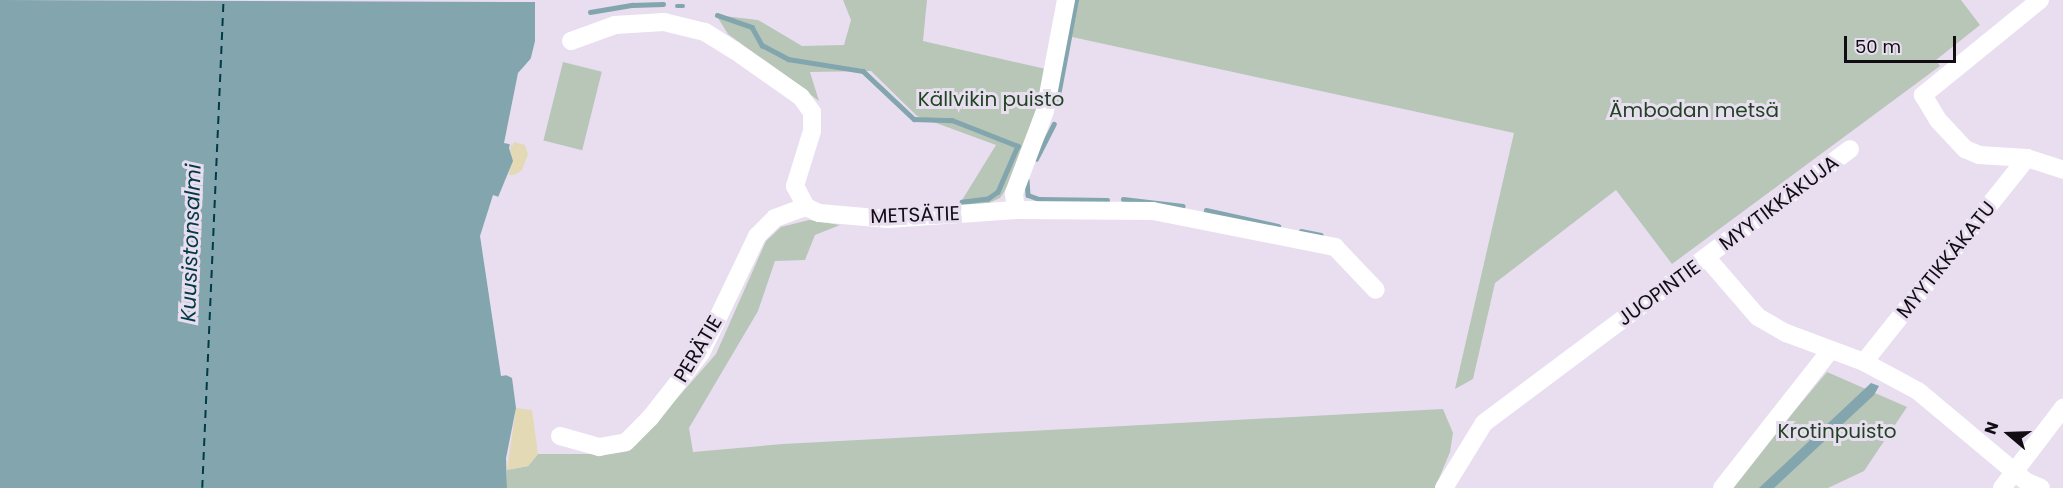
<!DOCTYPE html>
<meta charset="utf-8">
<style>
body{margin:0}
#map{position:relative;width:2063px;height:488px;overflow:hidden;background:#e8def0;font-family:Poppins,sans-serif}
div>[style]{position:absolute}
.green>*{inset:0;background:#b8c6b8;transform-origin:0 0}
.sand>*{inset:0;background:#e3d9b4}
.water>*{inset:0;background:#82a5ae}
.pier>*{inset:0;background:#e8def0}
.stream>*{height:4.5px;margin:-2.25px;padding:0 2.25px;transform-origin:2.25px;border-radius:2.25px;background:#82a5ae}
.ferry>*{height:1.5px;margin-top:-0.75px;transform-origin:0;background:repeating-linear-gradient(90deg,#003a44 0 8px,transparent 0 14px)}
.minor>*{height:18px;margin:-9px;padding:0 9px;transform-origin:9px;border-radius:9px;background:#fff}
span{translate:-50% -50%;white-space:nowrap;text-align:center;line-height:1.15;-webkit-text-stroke:6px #e8def0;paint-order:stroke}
.park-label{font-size:20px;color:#204422}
.street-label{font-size:20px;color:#110d13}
.water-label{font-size:21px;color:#003a44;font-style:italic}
.north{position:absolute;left:1979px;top:404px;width:60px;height:60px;-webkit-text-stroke:4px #e8def0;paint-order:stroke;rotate:289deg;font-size:16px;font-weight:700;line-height:24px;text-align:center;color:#110d13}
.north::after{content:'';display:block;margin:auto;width:21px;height:27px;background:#110d13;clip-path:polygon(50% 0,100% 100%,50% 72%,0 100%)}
.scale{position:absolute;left:1844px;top:36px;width:112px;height:27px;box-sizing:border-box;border:3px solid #110d13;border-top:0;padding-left:8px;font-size:18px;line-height:21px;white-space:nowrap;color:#110d13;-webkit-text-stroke:4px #e8def0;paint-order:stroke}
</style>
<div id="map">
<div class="green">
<i style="clip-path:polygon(843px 0,927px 0,923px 41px,1046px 69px,1041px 97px,1010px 183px,1000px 198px,982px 206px,959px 205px,996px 145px,917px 116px,871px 71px,810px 72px,819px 101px,728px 34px,716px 15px,758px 20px,802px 46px,844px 45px,851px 20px)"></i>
<i style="clip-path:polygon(1079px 0,1961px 0,1980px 25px,1936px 60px,1940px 66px,1672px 264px,1616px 190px,1495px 283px,1473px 379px,1455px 389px,1514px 133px,1072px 37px)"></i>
<i style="left:563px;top:62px;width:40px;height:81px;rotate:14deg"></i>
<i style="clip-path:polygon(809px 220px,840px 225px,815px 235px,805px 260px,775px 261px,758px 311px,689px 428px,693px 452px,783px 444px,1443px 409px,1453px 433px,1450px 452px,1435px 488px,507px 488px,507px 470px,528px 466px,538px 454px,604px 454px,635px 446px,716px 354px,766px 241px,781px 227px)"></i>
<i style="clip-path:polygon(1827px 372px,1907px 407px,1864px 471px,1828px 488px,1730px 488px)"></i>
</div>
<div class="sand">
<i style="clip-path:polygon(511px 141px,525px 145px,528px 154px,522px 170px,514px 175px,509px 175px)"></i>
<i style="clip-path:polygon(516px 408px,532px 410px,538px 454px,528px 466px,507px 470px)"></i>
</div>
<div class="water">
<i style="clip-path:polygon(0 0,535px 2px,535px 41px,509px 148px,513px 161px,482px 236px,502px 373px,512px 378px,516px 408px,506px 458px,507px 488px,0 488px)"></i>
<i style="clip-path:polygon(1871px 383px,1879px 386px,1874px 395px,1774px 488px,1759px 488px)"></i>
</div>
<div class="pier">
<i style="clip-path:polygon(533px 56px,513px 145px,504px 143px,518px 73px)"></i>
<i style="clip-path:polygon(493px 195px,499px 197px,485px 237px,508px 375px,501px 376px,480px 236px)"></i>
</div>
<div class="stream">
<i style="left:677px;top:6px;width:6px"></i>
<i style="left:590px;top:12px;width:43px;rotate:-9.5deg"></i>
<i style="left:632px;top:5px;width:31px;rotate:-2deg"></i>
<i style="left:717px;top:15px;width:37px;rotate:19deg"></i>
<i style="left:752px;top:27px;width:21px;rotate:61deg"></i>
<i style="left:762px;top:45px;width:30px;rotate:28deg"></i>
<i style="left:788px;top:59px;width:76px;rotate:9.1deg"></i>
<i style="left:863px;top:71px;width:70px;rotate:43.3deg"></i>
<i style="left:914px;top:119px;width:38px;rotate:2deg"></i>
<i style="left:952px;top:120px;width:71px;rotate:21.5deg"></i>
<i style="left:1018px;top:146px;width:50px;rotate:113.5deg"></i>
<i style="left:998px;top:192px;width:12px;rotate:145deg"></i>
<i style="left:988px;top:199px;width:26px;rotate:173deg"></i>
<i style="left:1056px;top:106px;width:108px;rotate:-79.3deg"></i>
<i style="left:1036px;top:159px;width:39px;rotate:-63deg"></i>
<i style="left:1027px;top:180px;width:15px;rotate:86deg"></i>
<i style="left:1028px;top:195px;width:12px;rotate:20deg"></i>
<i style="left:1039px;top:199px;width:68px;rotate:0.8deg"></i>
<i style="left:1123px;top:199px;width:60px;rotate:6.7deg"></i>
<i style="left:1206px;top:210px;width:74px;rotate:12.5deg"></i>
<i style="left:1301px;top:231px;width:20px;rotate:11deg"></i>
</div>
<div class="ferry">
<i style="left:202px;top:488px;width:488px;rotate:-87.5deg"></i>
</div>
<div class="minor">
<i style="left:2040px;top:0;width:151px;rotate:140.9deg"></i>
<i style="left:1923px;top:95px;width:29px;rotate:59deg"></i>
<i style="left:1938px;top:120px;width:40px;rotate:47deg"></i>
<i style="left:1965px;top:149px;width:15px;rotate:23deg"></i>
<i style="left:1979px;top:155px;width:48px;rotate:3.6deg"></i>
<i style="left:2027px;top:158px;width:38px;rotate:18deg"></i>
<i style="left:571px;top:41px;width:47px;rotate:-20deg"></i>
<i style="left:615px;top:25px;width:49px;rotate:-3.5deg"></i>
<i style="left:664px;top:22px;width:42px;rotate:13.7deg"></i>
<i style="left:705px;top:32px;width:34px;rotate:32deg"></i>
<i style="left:734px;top:50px;width:82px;rotate:35deg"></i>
<i style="left:801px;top:97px;width:19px;rotate:54deg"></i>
<i style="left:812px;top:112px;width:19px;rotate:90deg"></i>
<i style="left:812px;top:131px;width:58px;rotate:107.2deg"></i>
<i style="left:795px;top:186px;width:24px;rotate:62deg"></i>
<i style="left:806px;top:207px;width:14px;rotate:25deg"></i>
<i style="left:819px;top:213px;width:69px;rotate:5deg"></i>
<i style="left:888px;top:219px;width:128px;rotate:-4deg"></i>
<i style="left:1016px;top:210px;width:137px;rotate:0.4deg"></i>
<i style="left:1153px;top:211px;width:186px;rotate:11.2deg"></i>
<i style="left:1335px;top:247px;width:59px;rotate:46.4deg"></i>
<i style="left:1016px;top:210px;width:17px;rotate:-97deg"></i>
<i style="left:1014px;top:193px;width:88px;rotate:-69.3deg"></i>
<i style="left:1045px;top:111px;width:113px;rotate:-79.3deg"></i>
<i style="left:1707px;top:258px;width:78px;rotate:49.2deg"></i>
<i style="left:1758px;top:317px;width:32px;rotate:30deg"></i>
<i style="left:1786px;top:333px;width:83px;rotate:20.4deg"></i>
<i style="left:1864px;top:362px;width:61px;rotate:28.2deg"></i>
<i style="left:1918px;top:391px;width:142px;rotate:39.9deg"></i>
<i style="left:2027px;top:482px;width:15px;rotate:23deg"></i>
<i style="left:1864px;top:362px;width:261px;rotate:-51.4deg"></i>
<i style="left:560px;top:436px;width:41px;rotate:15.8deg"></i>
<i style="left:599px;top:447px;width:27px;rotate:-10deg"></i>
<i style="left:626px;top:442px;width:34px;rotate:-45deg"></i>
<i style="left:650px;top:418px;width:83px;rotate:-51.9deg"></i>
<i style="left:701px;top:353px;width:130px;rotate:-64.4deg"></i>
<i style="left:757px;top:236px;width:25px;rotate:-45deg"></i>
<i style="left:775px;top:218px;width:33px;rotate:-20deg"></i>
<i style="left:1444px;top:488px;width:76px;rotate:-58.4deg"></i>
<i style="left:1484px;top:423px;width:457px;rotate:-36.8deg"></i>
<i style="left:1722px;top:488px;width:174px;rotate:-51.8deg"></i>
<i style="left:2002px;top:488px;width:101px;rotate:-52.7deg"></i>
</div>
<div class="park-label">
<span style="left:991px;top:99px">Källvikin puisto</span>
<span style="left:1694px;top:110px">Ämbodan metsä</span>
<span style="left:1837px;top:431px">Krotinpuisto</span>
</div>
<div class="street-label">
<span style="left:1779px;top:203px;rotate:-37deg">MYYTIKKÄKUJA</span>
<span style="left:915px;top:215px;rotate:-2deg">METSÄTIE</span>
<span style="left:1946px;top:260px;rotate:-51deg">MYYTIKKÄKATU</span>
<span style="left:1659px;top:293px;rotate:-36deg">JUOPINTIE</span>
<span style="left:698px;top:349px;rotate:-59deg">PERÄTIE</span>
</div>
<div class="water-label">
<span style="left:191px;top:243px;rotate:-88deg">Kuusistonsalmi</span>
</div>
<div class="north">N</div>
<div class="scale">50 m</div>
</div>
